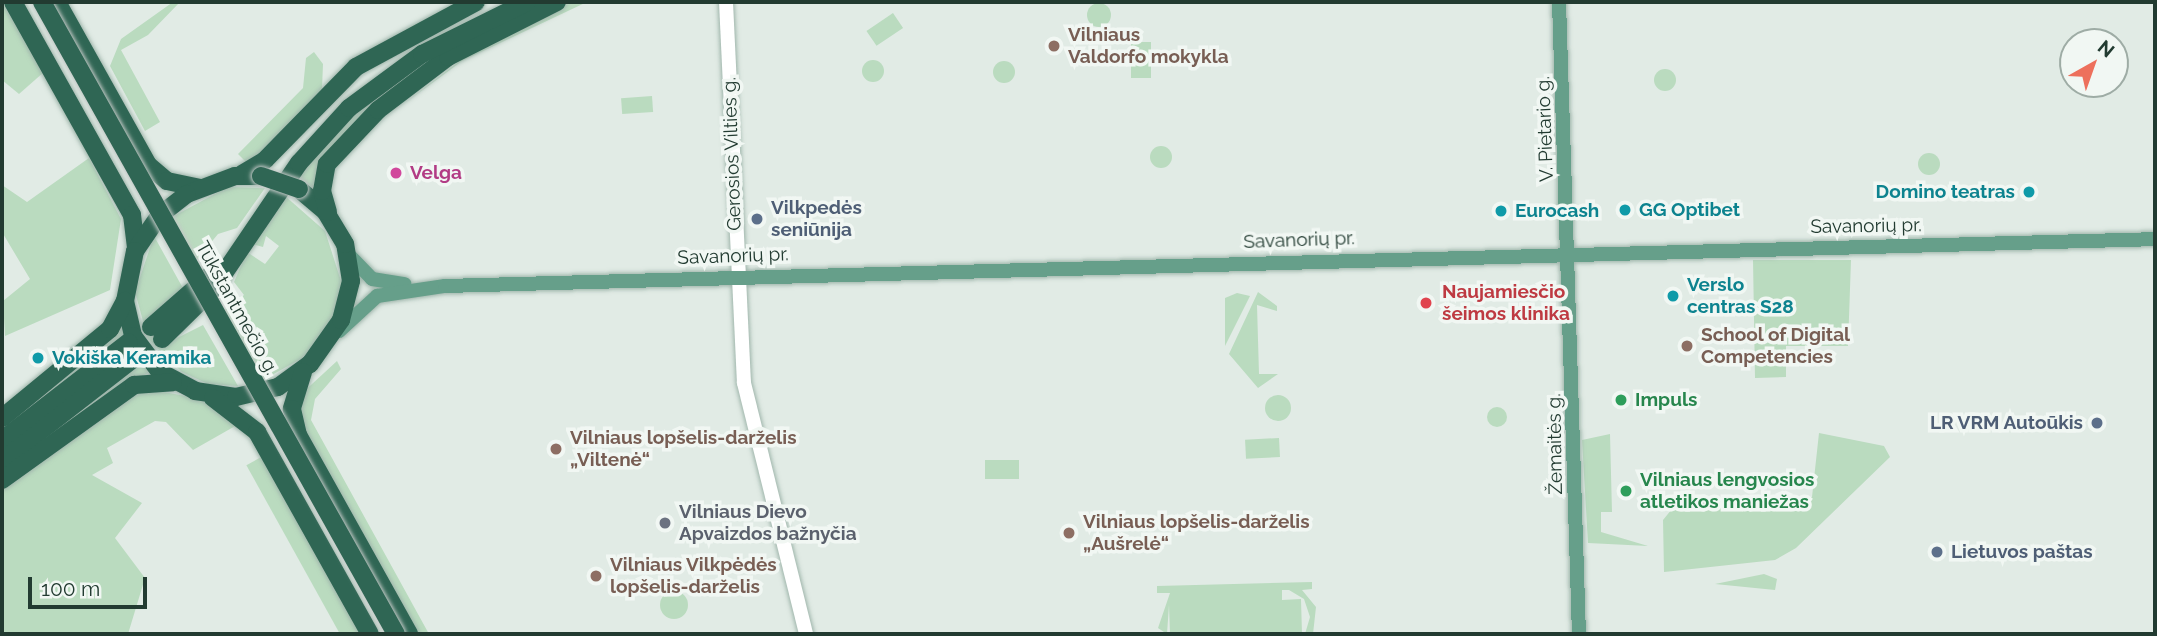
<!DOCTYPE html>
<meta charset="utf-8">
<style>
body{margin:0}
#map{position:relative;width:2157px;height:636px;overflow:hidden;background:#e1ebe5;font-family:Raleway,sans-serif}
div>[style]{position:absolute}
.green>*{inset:0;background:#badbbf;transform-origin:0 0}
.round{border-radius:50%}
.roads{filter:drop-shadow(0 0 2px #a0b6ac) drop-shadow(0 0 2px #a0b6ac)}
.secondary>*{height:14px;margin:-7px;padding:0 7px;transform-origin:7px;border-radius:7px;background:#fff}
.primary>*{height:14px;margin:-7px;padding:0 7px;transform-origin:7px;border-radius:7px;background:#669f8a}
.highway>*{height:18px;margin:-9px;padding:0 9px;transform-origin:9px;border-radius:9px;background:#2f6654}
.bridges{filter:drop-shadow(0 0 2px #c1c8c5) drop-shadow(0 0 2px #c1c8c5)}
.highway-bridge>*{height:18px;margin:-9px;padding:0 9px;transform-origin:9px;border-radius:9px;background:#2f6654}
.dots>*{width:19px;height:19px;translate:-50% -50%;box-sizing:border-box;border:4px solid #f1f7f3;border-radius:50%}
span{translate:-50% -50%;white-space:nowrap;text-align:center;line-height:1.15;-webkit-text-stroke:7px #f1f7f3;paint-order:stroke}
.education-label{font-size:19px;color:#785e54;font-weight:700}
.left{translate:0 -50%;text-align:left}
.street-label{font-size:19px;color:#223b31}
.hotel-label{font-size:19px;color:#b23c85;font-weight:700}
.culture-label{font-size:19px;color:#0d838f;font-weight:700}
.right{translate:-100% -50%;text-align:right}
.service-label{font-size:19px;color:#4e5e75;font-weight:700}
.health-label{font-size:19px;color:#be3a42;font-weight:700}
.leisure-label{font-size:19px;color:#27864d;font-weight:700}
.worship-label{font-size:19px;color:#5b616d;font-weight:700}
.frame{position:absolute;inset:0;border:4px solid #223b31;pointer-events:none}
.north{position:absolute;left:2059px;top:28px;width:70px;height:70px;box-sizing:border-box;background:#f1f7f3;border:2px solid #9eaca5;border-radius:50%;rotate:40deg;font-size:19px;font-weight:700;line-height:28px;text-align:center;color:#223b31}
.north::after{content:'';display:block;margin:auto;width:24px;height:32px;background:#ed705c;clip-path:polygon(50% 0,100% 100%,50% 72%,0 100%)}
.scale{position:absolute;left:28px;top:577px;width:119px;height:32px;box-sizing:border-box;border:4px solid #223b31;border-top:0;padding-left:9px;font-size:21px;line-height:24px;white-space:nowrap;color:#223b31;-webkit-text-stroke:5px #f1f7f3;paint-order:stroke}
</style>
<div id="map">
<div class="green">
<i style="clip-path:polygon(2px 2px,44px 72px,19px 94px,2px 80px)"></i>
<i style="clip-path:polygon(173px 2px,180px 2px,148px 35px,121px 50px,160px 122px,145px 131px,110px 66px,121px 39px)"></i>
<i style="clip-path:polygon(587px 2px,462px 61px,405px 103px,482px 44px,561px 5px)"></i>
<i class="round" style="left:1087px;top:3px;width:24px;height:24px"></i>
<i style="left:893px;top:13px;width:18px;height:32px;rotate:56deg"></i>
<i style="clip-path:polygon(475px 35px,318px 174px,313px 190px,295px 179px,340px 124px,405px 71px)"></i>
<i style="left:1131px;top:42px;width:20px;height:36px"></i>
<i style="clip-path:polygon(314px 52px,323px 64px,322px 89px,270px 146px,246px 162px,238px 154px,303px 88px,306px 58px)"></i>
<i class="round" style="left:862px;top:60px;width:22px;height:22px"></i>
<i class="round" style="left:993px;top:61px;width:22px;height:22px"></i>
<i class="round" style="left:1654px;top:69px;width:22px;height:22px"></i>
<i style="left:652px;top:96px;width:16px;height:31px;rotate:86deg"></i>
<i class="round" style="left:1150px;top:146px;width:22px;height:22px"></i>
<i class="round" style="left:1918px;top:153px;width:22px;height:22px"></i>
<i style="clip-path:polygon(89px 158px,121px 219px,110px 290px,5px 336px,3px 301px,30px 279px,2px 232px,2px 185px,27px 202px)"></i>
<i style="clip-path:polygon(228px 187px,265px 188px,237px 228px,218px 234px,195px 262px,170px 218px)"></i>
<i style="clip-path:polygon(284px 195px,325px 231px,342px 284px,335px 316px,308px 355px,261px 381px,222px 312px,244px 295px,234px 282px,247px 252px,265px 264px,279px 246px,266px 236px,263px 247px,252px 244px)"></i>
<i style="clip-path:polygon(154px 236px,184px 290px,167px 343px,203px 325px,238px 386px,208px 384px,182px 372px,148px 339px,135px 292px)"></i>
<i style="clip-path:polygon(1753px 260px,1851px 260px,1848px 346px,1786px 346px,1786px 377px,1755px 378px)"></i>
<i style="clip-path:polygon(1258px 292px,1277px 306px,1277px 311px,1257px 305px,1259px 374px,1278px 374px,1258px 388px,1229px 354px)"></i>
<i style="clip-path:polygon(1237px 293px,1250px 296px,1225px 346px,1225px 298px)"></i>
<i style="clip-path:polygon(122px 324px,127px 337px,2px 433px,17px 412px)"></i>
<i style="clip-path:polygon(142px 360px,151px 371px,55px 430px)"></i>
<i style="clip-path:polygon(337px 361px,341px 369px,315px 399px,311px 420px,429px 634px,415px 634px,302px 434px,299px 396px)"></i>
<i style="clip-path:polygon(142px 388px,202px 399px,237px 425px,193px 450px,166px 422px,155px 421px,107px 448px,113px 463px,92px 475px,142px 503px,115px 538px,145px 578px,128px 634px,2px 634px,2px 486px)"></i>
<i class="round" style="left:1265px;top:395px;width:26px;height:26px"></i>
<i class="round" style="left:1487px;top:407px;width:20px;height:20px"></i>
<i style="clip-path:polygon(1819px 433px,1884px 446px,1890px 457px,1796px 548px,1775px 560px,1664px 572px,1663px 520px,1676px 504px,1812px 497px)"></i>
<i style="clip-path:polygon(1610px 434px,1612px 512px,1601px 512px,1601px 532px,1648px 546px,1588px 543px,1582px 440px)"></i>
<i style="left:1279px;top:438px;width:19px;height:34px;rotate:87deg"></i>
<i style="left:263px;top:456px;width:204px;height:19px;rotate:61deg"></i>
<i style="left:1019px;top:460px;width:19px;height:34px;rotate:90deg"></i>
<i style="clip-path:polygon(1764px 574px,1777px 579px,1775px 590px,1715px 584px)"></i>
<i style="clip-path:polygon(1312px 582px,1312px 589px,1302px 590px,1316px 607px,1313px 634px,1305px 634px,1310px 617px,1304px 599px,1289px 590px,1282px 590px,1282px 600px,1301px 599px,1302px 634px,1170px 634px,1169px 605px,1167px 634px,1158px 628px,1170px 593px,1157px 593px,1157px 586px)"></i>
<i class="round" style="left:660px;top:591px;width:28px;height:28px"></i>
</div>
<div class="roads">
<div class="secondary">
<i style="left:726px;top:2px;width:381px;rotate:87.3deg"></i>
<i style="left:744px;top:383px;width:259px;rotate:76.1deg"></i>
</div>
<div class="primary">
<i style="left:1559px;top:2px;width:632px;rotate:88.19deg"></i>
<i style="left:349px;top:255px;width:33px;rotate:46deg"></i>
<i style="left:372px;top:279px;width:33px;rotate:9deg"></i>
<i style="left:339px;top:331px;width:52px;rotate:-42.6deg"></i>
<i style="left:377px;top:296px;width:69px;rotate:-8.4deg"></i>
<i style="left:445px;top:286px;width:1711px;rotate:-1.57deg"></i>
</div>
<div class="highway">
<i style="left:13px;top:2px;width:244px;rotate:60.8deg"></i>
<i style="left:132px;top:215px;width:32px;rotate:83deg"></i>
<i style="left:57px;top:2px;width:187px;rotate:60.8deg"></i>
<i style="left:148px;top:165px;width:25px;rotate:40deg"></i>
<i style="left:167px;top:181px;width:33px;rotate:12deg"></i>
<i style="left:242px;top:174px;width:27px;rotate:-31deg"></i>
<i style="left:265px;top:160px;width:130px;rotate:-45.6deg"></i>
<i style="left:356px;top:67px;width:136px;rotate:-28.4deg"></i>
<i style="left:261px;top:176px;width:26px;rotate:180deg"></i>
<i style="left:235px;top:176px;width:51px;rotate:159.4deg"></i>
<i style="left:187px;top:194px;width:36px;rotate:142deg"></i>
<i style="left:159px;top:216px;width:42px;rotate:124.4deg"></i>
<i style="left:135px;top:251px;width:51px;rotate:101.3deg"></i>
<i style="left:125px;top:301px;width:36px;rotate:77deg"></i>
<i style="left:133px;top:336px;width:45px;rotate:53.1deg"></i>
<i style="left:160px;top:372px;width:40px;rotate:28deg"></i>
<i style="left:195px;top:391px;width:41px;rotate:8.3deg"></i>
<i style="left:236px;top:397px;width:43px;rotate:-13.4deg"></i>
<i style="left:278px;top:387px;width:39px;rotate:-36deg"></i>
<i style="left:310px;top:364px;width:54px;rotate:-54.8deg"></i>
<i style="left:341px;top:320px;width:40px;rotate:-75.6deg"></i>
<i style="left:351px;top:281px;width:37px;rotate:-99deg"></i>
<i style="left:345px;top:244px;width:39px;rotate:-121deg"></i>
<i style="left:325px;top:211px;width:34px;rotate:-140deg"></i>
<i style="left:328px;top:212px;width:22px;rotate:-106deg"></i>
<i style="left:322px;top:191px;width:27px;rotate:-80deg"></i>
<i style="left:327px;top:164px;width:74px;rotate:-46.6deg"></i>
<i style="left:378px;top:110px;width:88px;rotate:-37.1deg"></i>
<i style="left:448px;top:57px;width:122px;rotate:-26.8deg"></i>
<i style="left:151px;top:327px;width:77px;rotate:-41.3deg"></i>
<i style="left:162px;top:339px;width:73px;rotate:-44.4deg"></i>
<i style="left:214px;top:288px;width:151px;rotate:-55.8deg"></i>
<i style="left:299px;top:163px;width:74px;rotate:-47.7deg"></i>
<i style="left:349px;top:108px;width:91px;rotate:-36.5deg"></i>
<i style="left:422px;top:54px;width:117px;rotate:-26.3deg"></i>
<i style="left:303px;top:372px;width:39px;rotate:107deg"></i>
<i style="left:292px;top:409px;width:27px;rotate:77deg"></i>
<i style="left:298px;top:435px;width:228px;rotate:60.8deg"></i>
<i style="left:213px;top:398px;width:56px;rotate:37.7deg"></i>
<i style="left:257px;top:432px;width:231px;rotate:60.8deg"></i>
<i style="left:2px;top:418px;width:140px;rotate:-39.5deg"></i>
<i style="left:110px;top:329px;width:32px;rotate:-62deg"></i>
<i style="left:2px;top:440px;width:160px;rotate:-37.7deg"></i>
<i style="left:2px;top:461px;width:172px;rotate:-37.9deg"></i>
<i style="left:2px;top:480px;width:163px;rotate:-35.7deg"></i>
<i style="left:134px;top:385px;width:39px;rotate:-4deg"></i>
</div>
</div>
<div class="bridges">
<div class="highway-bridge">
<i style="left:42px;top:2px;width:724px;rotate:60.75deg"></i>
<i style="left:261px;top:176px;width:40px;rotate:18.9deg"></i>
</div>
</div>
<div class="dots">
<i style="left:1054px;top:46px;background:#8d6e63"></i>
<i style="left:396px;top:173px;background:#d1479c"></i>
<i style="left:2029px;top:192px;background:#0f9aa8"></i>
<i style="left:1625px;top:210px;background:#0f9aa8"></i>
<i style="left:1501px;top:211px;background:#0f9aa8"></i>
<i style="left:757px;top:219px;background:#5c6f8a"></i>
<i style="left:1673px;top:296px;background:#0f9aa8"></i>
<i style="left:1426px;top:303px;background:#e0444e"></i>
<i style="left:1687px;top:346px;background:#8d6e63"></i>
<i style="left:38px;top:358px;background:#0f9aa8"></i>
<i style="left:1621px;top:400px;background:#2e9e5b"></i>
<i style="left:2097px;top:423px;background:#5c6f8a"></i>
<i style="left:556px;top:449px;background:#8d6e63"></i>
<i style="left:1626px;top:491px;background:#2e9e5b"></i>
<i style="left:665px;top:523px;background:#6b7280"></i>
<i style="left:1069px;top:533px;background:#8d6e63"></i>
<i style="left:1937px;top:552px;background:#5c6f8a"></i>
<i style="left:596px;top:576px;background:#8d6e63"></i>
</div>
<div class="education-label">
<span class="left" style="left:1068px;top:46px">Vilniaus<br>Valdorfo mokykla</span>
<span class="left" style="left:1701px;top:346px">School of Digital<br>Competencies</span>
<span class="left" style="left:570px;top:449px">Vilniaus lopšelis-darželis<br>„Viltenė“</span>
<span class="left" style="left:1083px;top:533px">Vilniaus lopšelis-darželis<br>„Aušrelė“</span>
<span class="left" style="left:610px;top:576px">Vilniaus Vilkpėdės<br>lopšelis-darželis</span>
</div>
<div class="street-label">
<span style="left:1545px;top:129px;rotate:-92deg">V. Pietario g.</span>
<span style="left:732px;top:154px;rotate:-92deg">Gerosios Vilties g.</span>
<span style="left:1866px;top:226px;rotate:-1deg">Savanorių pr.</span>
<span style="left:1299px;top:240px;rotate:-2deg">Savanorių pr.</span>
<span style="left:733px;top:256px;rotate:-2deg">Savanorių pr.</span>
<span style="left:237px;top:308px;rotate:61deg">Tūkstantmečio g.</span>
<span style="left:1555px;top:444px;rotate:-91deg">Žemaitės g.</span>
</div>
<div class="hotel-label">
<span class="left" style="left:410px;top:173px">Velga</span>
</div>
<div class="culture-label">
<span class="right" style="left:2015px;top:192px">Domino teatras</span>
<span class="left" style="left:1639px;top:210px">GG Optibet</span>
<span class="left" style="left:1515px;top:211px">Eurocash</span>
<span class="left" style="left:1687px;top:296px">Verslo<br>centras S28</span>
<span class="left" style="left:52px;top:358px">Vokiška Keramika</span>
</div>
<div class="service-label">
<span class="left" style="left:771px;top:219px">Vilkpedės<br>seniūnija</span>
<span class="right" style="left:2083px;top:423px">LR VRM Autoūkis</span>
<span class="left" style="left:1951px;top:552px">Lietuvos paštas</span>
</div>
<div class="health-label">
<span class="left" style="left:1442px;top:303px">Naujamiesčio<br>šeimos klinika</span>
</div>
<div class="leisure-label">
<span class="left" style="left:1635px;top:400px">Impuls</span>
<span class="left" style="left:1640px;top:491px">Vilniaus lengvosios<br>atletikos maniežas</span>
</div>
<div class="worship-label">
<span class="left" style="left:679px;top:523px">Vilniaus Dievo<br>Apvaizdos bažnyčia</span>
</div>
<div class="frame"></div>
<div class="north">N</div>
<div class="scale">100 m</div>
</div>
